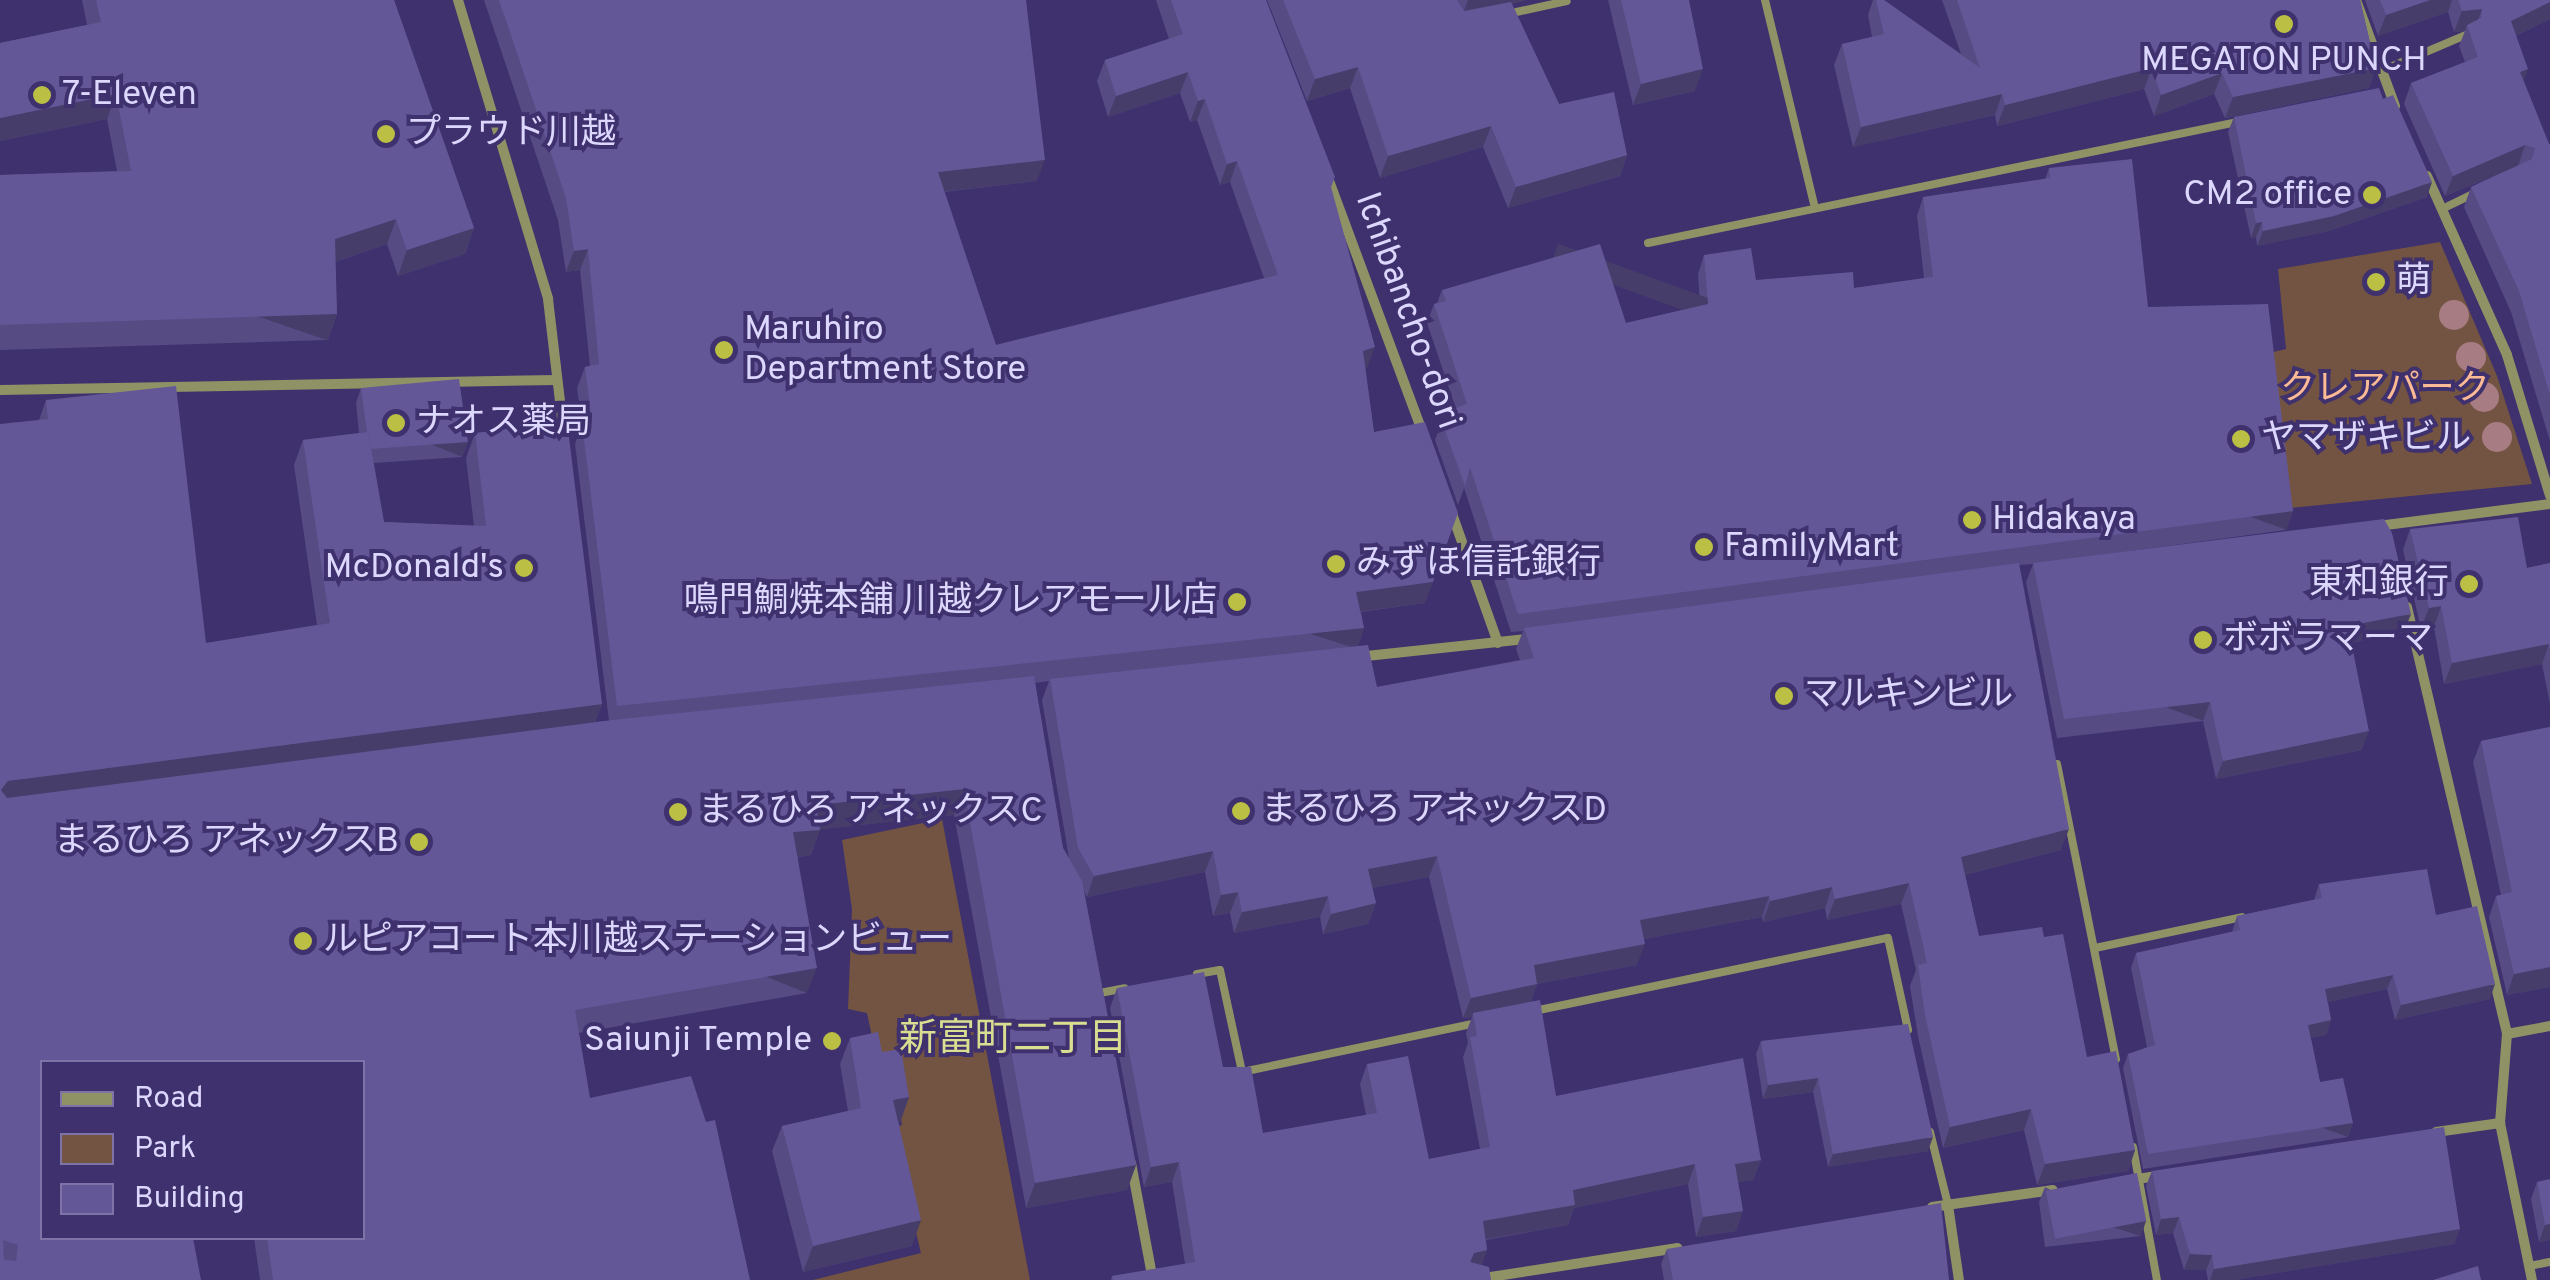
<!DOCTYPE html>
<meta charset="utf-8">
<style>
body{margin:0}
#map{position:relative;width:2550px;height:1280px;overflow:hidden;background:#3f306e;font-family:Overpass,"Noto Sans JP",sans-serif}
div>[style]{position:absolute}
.green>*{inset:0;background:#735442}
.lane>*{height:8px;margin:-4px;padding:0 4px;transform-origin:4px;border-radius:4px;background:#8f9264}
.street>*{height:10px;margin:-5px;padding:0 5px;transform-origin:5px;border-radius:5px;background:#8f9264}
.trees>*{width:30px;height:30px;margin:-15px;border-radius:50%;background:#a77c83}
.wall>*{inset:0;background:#564b83}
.shaded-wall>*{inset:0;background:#463d6a;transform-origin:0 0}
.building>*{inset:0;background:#645798;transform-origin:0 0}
.dots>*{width:28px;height:28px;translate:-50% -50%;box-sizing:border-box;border:5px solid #3f306e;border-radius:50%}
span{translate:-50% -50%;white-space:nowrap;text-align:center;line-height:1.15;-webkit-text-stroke:8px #3f306e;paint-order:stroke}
.poi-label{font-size:35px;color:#dcd7fc}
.left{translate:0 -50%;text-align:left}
.right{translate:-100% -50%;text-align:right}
.street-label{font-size:35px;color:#dcd7fc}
.park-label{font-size:35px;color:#fcbb95}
.neighbourhood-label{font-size:38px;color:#d9de90}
.legend{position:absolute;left:40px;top:1060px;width:325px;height:180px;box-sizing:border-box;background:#3f306e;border:2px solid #7e73a7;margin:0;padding:12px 18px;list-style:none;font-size:30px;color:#dcd7fc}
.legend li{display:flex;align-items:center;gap:20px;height:50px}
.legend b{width:50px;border:2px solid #7e73a7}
</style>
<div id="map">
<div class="green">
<i style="clip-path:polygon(2440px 242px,2497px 376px,2532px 484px,2290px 508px,2269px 353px,2286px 349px,2278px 269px)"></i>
<i style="clip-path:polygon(942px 819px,1030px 1280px,813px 1280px,921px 1253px,890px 1128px,902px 1125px,891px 1064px,878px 1065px,867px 1013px,848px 1009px,852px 909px,842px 840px)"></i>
</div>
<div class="lane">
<i style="left:1765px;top:0;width:214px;rotate:76.5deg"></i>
<i style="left:1507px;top:14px;width:61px;rotate:-12.2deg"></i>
<i style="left:2381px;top:71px;width:95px;rotate:-23deg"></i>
<i style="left:2442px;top:209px;width:37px;rotate:-26deg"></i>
<i style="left:1648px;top:243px;width:601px;rotate:-11.61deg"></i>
<i style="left:2057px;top:764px;width:301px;rotate:78.7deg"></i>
<i style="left:2095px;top:948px;width:150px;rotate:-11.9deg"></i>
<i style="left:1197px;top:974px;width:23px;rotate:-10deg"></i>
<i style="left:1220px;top:970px;width:104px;rotate:77.8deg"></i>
<i style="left:1242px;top:1072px;width:239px;rotate:-11.8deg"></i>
<i style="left:1100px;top:993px;width:25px;rotate:-11deg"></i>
<i style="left:1534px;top:1011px;width:361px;rotate:-11.7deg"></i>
<i style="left:1888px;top:938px;width:94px;rotate:77.7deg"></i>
<i style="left:1930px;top:1132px;width:75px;rotate:76.1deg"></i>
<i style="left:2133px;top:1147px;width:135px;rotate:79.8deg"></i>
<i style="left:2529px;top:1266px;width:21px;rotate:-11deg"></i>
</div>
<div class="street">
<i style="left:458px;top:0;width:312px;rotate:73.2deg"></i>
<i style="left:548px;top:299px;width:137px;rotate:83.3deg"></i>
<i style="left:2356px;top:0;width:113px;rotate:69.8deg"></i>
<i style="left:2427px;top:176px;width:196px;rotate:65.9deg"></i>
<i style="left:2507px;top:355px;width:147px;rotate:73deg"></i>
<i style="left:1328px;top:178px;width:273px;rotate:69.6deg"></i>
<i style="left:0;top:390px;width:557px;rotate:-1.03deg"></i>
<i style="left:1451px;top:511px;width:140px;rotate:70.4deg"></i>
<i style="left:2378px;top:526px;width:173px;rotate:-7.3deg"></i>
<i style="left:2407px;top:607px;width:439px;rotate:76.8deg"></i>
<i style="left:2507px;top:1034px;width:89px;rotate:94.5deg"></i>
<i style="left:2500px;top:1123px;width:160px;rotate:78.5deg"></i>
<i style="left:1357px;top:657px;width:178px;rotate:-6.1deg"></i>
<i style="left:2507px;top:1034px;width:44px;rotate:-10.5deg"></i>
<i style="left:2436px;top:1132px;width:65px;rotate:-8deg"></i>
<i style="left:1131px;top:1163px;width:119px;rotate:79.4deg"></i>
<i style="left:2125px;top:1181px;width:37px;rotate:-9deg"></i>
<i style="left:1948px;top:1205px;width:76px;rotate:81.7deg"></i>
<i style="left:1932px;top:1207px;width:122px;rotate:-8deg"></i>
<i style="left:1471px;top:1280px;width:209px;rotate:-8.8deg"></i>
</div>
<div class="trees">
<i style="left:2454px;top:315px"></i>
<i style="left:2471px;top:357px"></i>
<i style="left:2484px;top:397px"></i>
<i style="left:2497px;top:437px"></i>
</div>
<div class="wall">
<i style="clip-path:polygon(82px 0,394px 0,474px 228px,465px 254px,398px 276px,387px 244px,335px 262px,337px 314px,328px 340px,0 350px,0 175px,117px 171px,107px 119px,0 141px,0 43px,87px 25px)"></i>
<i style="clip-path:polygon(evenodd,484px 0,1026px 0,1037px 181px,944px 192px,996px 345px,1264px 278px,1230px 182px,1220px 185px,1197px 120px,1190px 122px,1180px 93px,1108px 117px,1097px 81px,1105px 60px,1169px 39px,1156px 0,1266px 0,1331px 188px,1367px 368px,1365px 368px,1374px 432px,1425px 603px,1361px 612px,1364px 628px,1358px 646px,1377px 687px,1520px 660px,1516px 649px,1523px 631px,1511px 632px,1464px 488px,1458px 505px,1435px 440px,1442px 422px,1447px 421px,1451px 410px,1456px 409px,1427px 323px,1434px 304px,1437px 303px,1442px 290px,1626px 323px,1700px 306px,1698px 274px,1704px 255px,1756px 280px,1854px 288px,1924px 278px,1917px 216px,1923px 197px,2045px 179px,2049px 168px,2293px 511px,2286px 530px,2078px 558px,2404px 632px,2351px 643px,2362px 750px,2216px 779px,2203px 721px,2057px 738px,2026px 582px,2033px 564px,2019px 565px,2061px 850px,1965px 875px,1979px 936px,2044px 937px,2087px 1057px,2135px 1150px,2128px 1171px,2037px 1185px,2024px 1130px,1943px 1148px,1918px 1036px,1910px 986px,1916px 970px,1901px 904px,1827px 920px,1825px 908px,1763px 922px,1762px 917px,1644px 939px,1637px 965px,1537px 984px,1531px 1001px,1556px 1096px,1761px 1160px,1753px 1180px,1738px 1182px,1743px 1211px,1736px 1231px,1696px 1237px,1688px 1184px,1574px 1208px,1568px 1225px,1486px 1240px,1487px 1250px,1481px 1265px,1491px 1280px,1111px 1280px,1112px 1276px,1185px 1264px,1172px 1182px,1144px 1187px,1110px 1008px,1117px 988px,1223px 1067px,1263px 1133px,1366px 1115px,1360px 1084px,1367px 1064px,1429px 1159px,1480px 1149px,1463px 1057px,1468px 1043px,1466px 1033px,1472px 1017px,1463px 1018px,1429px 877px,1372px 888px,1376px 903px,1368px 924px,1323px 934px,1320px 917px,1234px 933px,1230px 913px,1213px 916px,1205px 872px,1087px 897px,1084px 891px,1136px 1165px,1127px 1190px,1026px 1208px,954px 815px,820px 829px,811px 855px,798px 857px,807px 993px,579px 1033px,590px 1098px,750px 1280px,260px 1280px,254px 1238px,362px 1238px,362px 1062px,42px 1238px,0 1280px,39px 420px,46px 400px,206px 643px,317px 625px,294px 465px,303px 440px,359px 433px,356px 403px,361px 388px,468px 442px,462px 457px,374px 463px,384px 522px,474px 526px,466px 458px,475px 433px,602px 704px,595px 722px,609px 721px,575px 444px,582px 425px,577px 388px,585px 367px,590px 366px,580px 270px,566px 272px,558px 220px,484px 0,1049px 681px,1042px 700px,1069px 858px,1063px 848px,1035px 683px,1049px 681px)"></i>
<i style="clip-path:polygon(1267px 0,1526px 0,1512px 4px,1559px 104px,1627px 155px,1620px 176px,1508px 208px,1483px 147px,1380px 178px,1350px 88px,1307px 101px)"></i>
<i style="clip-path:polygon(1608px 0,1689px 0,1695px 91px,1633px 105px)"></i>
<i style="clip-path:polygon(1873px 0,1884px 0,1961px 54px,1942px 0,2360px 0,2376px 68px,2369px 88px,2225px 118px,2214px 94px,2154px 116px,2144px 89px,1997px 126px,1995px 115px,1853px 147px,1834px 65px,1842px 44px,1872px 37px,1868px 15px)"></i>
<i style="clip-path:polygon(2365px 0,2550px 0,2550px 19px,2516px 36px,2524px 82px,2549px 144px,2550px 144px,2550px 441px,2511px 312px,2464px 207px,2471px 187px,2496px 175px,2445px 196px,2404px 104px,2411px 83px,2465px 62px,2459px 46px,2465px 31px,2454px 32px,2448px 12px,2378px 36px)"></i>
<i style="clip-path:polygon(2383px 99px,2427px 197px,2329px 231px,2257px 246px,2256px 237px,2251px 238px,2228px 132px,2234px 117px)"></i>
<i style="clip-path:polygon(2410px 529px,2527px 568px,2550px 563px,2550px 704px,2542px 664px,2444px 684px,2434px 627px,2421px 629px,2403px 550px)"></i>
<i style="clip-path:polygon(2550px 727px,2550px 987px,2507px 995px,2489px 917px,2496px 896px,2501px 895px,2473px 762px,2481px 741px)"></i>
<i style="clip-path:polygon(2319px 884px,2436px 915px,2490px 999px,2395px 1020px,2387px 989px,2328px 1002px,2331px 1020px,2326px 1035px,2311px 1038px,2320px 1082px,2353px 1123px,2348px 1137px,2143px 1169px,2123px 1068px,2128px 1054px,2147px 1047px,2131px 968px,2136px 953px,2232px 932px,2237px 916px,2314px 900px)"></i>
<i style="clip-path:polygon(850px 1038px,882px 1052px,909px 1097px,899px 1123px,912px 1246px,803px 1272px,772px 1151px,782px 1126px,848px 1111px,840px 1064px)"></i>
<i style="clip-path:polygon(1761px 1041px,1928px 1151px,1828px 1167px,1813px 1092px,1763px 1099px,1756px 1054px)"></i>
<i style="clip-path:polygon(2152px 1171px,2460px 1229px,2454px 1244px,2234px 1280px,2208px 1280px,2206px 1270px,2184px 1270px,2173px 1233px,2156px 1235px,2146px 1186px)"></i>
<i style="clip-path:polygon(2537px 1182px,2550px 1240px,2539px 1242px,2531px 1199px)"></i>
<i style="clip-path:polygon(2045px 1187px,2141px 1236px,2045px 1247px,2039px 1202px)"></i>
<i style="clip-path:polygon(1667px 1249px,1949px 1280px,1664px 1280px,1661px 1264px)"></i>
</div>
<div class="shaded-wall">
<i style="clip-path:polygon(1468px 0,1527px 0,1462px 17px)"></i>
<i style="clip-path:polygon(2430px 0,2452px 0,2448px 12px,2378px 36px,2386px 15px)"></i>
<i style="clip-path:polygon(2550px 2px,2550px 19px,2503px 42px,2511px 21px)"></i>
<i style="clip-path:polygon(2482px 9px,2474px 30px,2467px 25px,2465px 31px,2454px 32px,2462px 11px)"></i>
<i style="clip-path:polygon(1358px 67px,1350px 88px,1307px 101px,1315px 79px)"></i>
<i style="clip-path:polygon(2152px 68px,2144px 89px,1997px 126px,2005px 105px)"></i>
<i style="clip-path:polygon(2376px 68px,2369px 88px,2225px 118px,2233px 97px)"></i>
<i style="clip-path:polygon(1703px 69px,1695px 91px,1633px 105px,1641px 84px)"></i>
<i style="clip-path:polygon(2528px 69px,2521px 90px,2520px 72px)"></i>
<i style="clip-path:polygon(1188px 72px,1180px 93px,1108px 117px,1116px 96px)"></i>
<i style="clip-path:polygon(2222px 73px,2214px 94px,2154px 116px,2161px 95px)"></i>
<i style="clip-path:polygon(116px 94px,107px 119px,0 141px,0 118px)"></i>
<i style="clip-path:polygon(2002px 94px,1995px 115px,1853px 147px,1861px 127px)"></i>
<i style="clip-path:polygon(1205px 99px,1197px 120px,1190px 122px,1198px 101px)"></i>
<i style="clip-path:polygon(1491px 126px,1483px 147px,1380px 178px,1388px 156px)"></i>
<i style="clip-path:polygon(2525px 145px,2518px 166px,2445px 196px,2453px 176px)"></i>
<i style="clip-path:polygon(1627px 155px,1620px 176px,1508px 208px,1516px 187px)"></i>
<i style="clip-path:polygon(1045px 160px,1037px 181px,930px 193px,938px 172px)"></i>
<i style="clip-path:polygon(1237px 161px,1230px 182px,1220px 185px,1227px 164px)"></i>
<i style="clip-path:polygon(2432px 182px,2427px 197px,2329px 231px,2257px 246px,2263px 231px)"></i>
<i style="clip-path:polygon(396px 219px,387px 244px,325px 265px,335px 239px)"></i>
<i style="clip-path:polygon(2262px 222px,2256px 237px,2251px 238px,2256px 223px)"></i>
<i style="clip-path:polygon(474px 228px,465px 254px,398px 276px,407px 250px)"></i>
<i style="clip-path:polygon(588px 249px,580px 270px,566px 272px,574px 251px)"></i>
<i style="left:337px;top:314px;width:28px;height:337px;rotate:109deg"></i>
<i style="clip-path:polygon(1375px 347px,1367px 368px,1355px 373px,1363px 351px)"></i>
<i style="left:468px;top:442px;width:16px;height:99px;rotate:112deg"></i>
<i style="left:2293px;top:511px;width:20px;height:782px;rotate:110deg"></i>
<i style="clip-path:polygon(1433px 582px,1425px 603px,1349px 613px,1356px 592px)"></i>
<i style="clip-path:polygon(2441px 606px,2434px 627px,2421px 629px,2429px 608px)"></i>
<i style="clip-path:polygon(2411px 614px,2404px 632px,2341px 645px,2348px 626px)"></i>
<i style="left:1364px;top:628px;width:22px;height:751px;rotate:108deg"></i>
<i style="clip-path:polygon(2549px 644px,2542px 664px,2444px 684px,2452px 663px)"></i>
<i style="left:2210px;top:702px;width:20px;height:147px;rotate:110deg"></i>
<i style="clip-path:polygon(602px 704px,592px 729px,0 806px,0 791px,8px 781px)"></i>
<i style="clip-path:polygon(2369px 731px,2362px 750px,2216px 779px,2223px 761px)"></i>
<i style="clip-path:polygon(964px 789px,954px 815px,807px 831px,816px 805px)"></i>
<i style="clip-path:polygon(2069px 829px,2061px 850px,1953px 878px,1961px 857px)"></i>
<i style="clip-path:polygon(820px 830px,811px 855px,784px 858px,793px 832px)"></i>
<i style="clip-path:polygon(1213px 851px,1205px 872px,1087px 897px,1094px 876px)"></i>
<i style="clip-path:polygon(1437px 856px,1429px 877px,1361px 890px,1368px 869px)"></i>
<i style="clip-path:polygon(1909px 883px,1901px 904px,1827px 920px,1835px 899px)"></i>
<i style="clip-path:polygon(1832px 887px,1825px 908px,1763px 922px,1770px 901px)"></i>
<i style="clip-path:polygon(1238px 892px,1230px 913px,1213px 916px,1221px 895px)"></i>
<i style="clip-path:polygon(1328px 896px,1320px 917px,1234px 933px,1242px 912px)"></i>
<i style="clip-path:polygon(1769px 896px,1762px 917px,1633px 941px,1640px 920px)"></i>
<i style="clip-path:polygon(1376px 903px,1368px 924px,1323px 934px,1331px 914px)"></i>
<i style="clip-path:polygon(1645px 944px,1637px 965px,1526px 986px,1534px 965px)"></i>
<i style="clip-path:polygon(2550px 967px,2550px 987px,2507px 995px,2514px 974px)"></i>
<i style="left:817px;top:968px;width:27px;height:246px;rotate:112deg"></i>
<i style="clip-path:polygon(2393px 975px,2387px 989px,2320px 1004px,2325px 989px)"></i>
<i style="clip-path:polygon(1537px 984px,1530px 1005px,1473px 1013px,1472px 1017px,1463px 1018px,1471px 998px)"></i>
<i style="clip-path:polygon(2495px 984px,2490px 999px,2395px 1020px,2401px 1005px)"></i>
<i style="clip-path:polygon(2331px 1020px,2326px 1035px,2303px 1040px,2308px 1025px)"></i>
<i style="clip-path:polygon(1818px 1078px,1813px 1092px,1763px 1099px,1768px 1085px)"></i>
<i style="clip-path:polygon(909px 1097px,900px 1123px,884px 1126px,893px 1100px)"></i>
<i style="clip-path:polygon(2031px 1109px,2024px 1130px,1943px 1148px,1950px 1127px)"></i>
<i style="left:2353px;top:1123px;width:15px;height:207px;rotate:110deg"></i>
<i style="clip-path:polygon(1933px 1137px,1928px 1151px,1828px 1167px,1833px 1154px)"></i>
<i style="clip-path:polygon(2135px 1150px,2128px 1171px,2037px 1185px,2045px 1164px)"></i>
<i style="clip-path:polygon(1761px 1160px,1753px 1180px,1728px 1184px,1735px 1164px)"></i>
<i style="clip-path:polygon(1179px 1162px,1172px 1182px,1144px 1187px,1151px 1167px)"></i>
<i style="clip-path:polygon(1695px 1164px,1688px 1184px,1574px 1208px,1568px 1225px,1476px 1241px,1483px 1221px,1573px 1190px)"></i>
<i style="clip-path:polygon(1136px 1165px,1127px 1190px,1026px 1208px,1035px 1183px)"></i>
<i style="clip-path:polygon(1743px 1211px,1736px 1231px,1696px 1237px,1703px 1217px)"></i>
<i style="clip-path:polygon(2179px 1217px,2173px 1233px,2156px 1235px,2161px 1219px)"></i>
<i style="clip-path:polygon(921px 1220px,912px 1246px,803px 1272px,813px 1246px)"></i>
<i style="left:2146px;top:1221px;width:16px;height:97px;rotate:108deg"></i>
<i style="clip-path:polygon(2550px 1224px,2550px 1240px,2539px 1242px,2545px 1225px)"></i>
<i style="clip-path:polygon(2460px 1229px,2454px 1244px,2234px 1280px,2210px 1280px,2214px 1269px)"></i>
<i style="clip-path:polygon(1487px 1250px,1480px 1270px,1466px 1273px,1474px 1253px)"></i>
<i style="clip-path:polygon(2190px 1254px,2212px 1255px,2206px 1270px,2184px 1270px)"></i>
</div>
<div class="building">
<i style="clip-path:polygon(96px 0,394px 0,474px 228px,407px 250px,396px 219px,335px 239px,337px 314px,0 325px,0 175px,131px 171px,116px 94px,0 118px,0 43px,101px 22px)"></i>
<i style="clip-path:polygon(499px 0,1026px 0,1045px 160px,938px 172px,996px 345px,1278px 275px,1237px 161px,1227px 164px,1205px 99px,1198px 101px,1188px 72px,1116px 96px,1105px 60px,1183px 34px,1171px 0,1266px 0,1335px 177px,1331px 187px,1375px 347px,1363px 351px,1374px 432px,1425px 422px,1458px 513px,1433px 582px,1356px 592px,1364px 628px,617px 706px,582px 423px,592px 422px,585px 367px,599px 364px,588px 249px,574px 251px,566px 198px)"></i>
<i style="clip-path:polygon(1283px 0,1457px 0,1464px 11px,1511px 2px,1559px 104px,1614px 92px,1627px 155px,1516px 187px,1491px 126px,1388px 156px,1358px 67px,1315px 79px)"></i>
<i style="clip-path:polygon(1621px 0,1689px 0,1703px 69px,1641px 84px)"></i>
<i style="clip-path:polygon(1876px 0,1884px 0,1980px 68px,1957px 0,2360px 0,2376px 68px,2233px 97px,2222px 73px,2161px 95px,2152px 68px,2005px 105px,2002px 94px,1861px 127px,1842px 44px,1884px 34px)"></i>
<i style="clip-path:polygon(2380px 0,2430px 0,2386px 15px)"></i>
<i style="clip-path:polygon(2458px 0,2550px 0,2550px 2px,2511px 21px,2528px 69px,2520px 72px,2549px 144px,2550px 144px,2550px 395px,2519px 291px,2471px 187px,2532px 159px,2535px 148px,2525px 145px,2453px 176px,2411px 83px,2478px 57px,2467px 25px,2481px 18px,2482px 9px,2462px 11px)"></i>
<i style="clip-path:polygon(2379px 88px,2383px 99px,2393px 95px,2432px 182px,2334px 216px,2263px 231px,2262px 222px,2256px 223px,2234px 117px)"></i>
<i style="clip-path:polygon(2132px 159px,2148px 307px,2268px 304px,2293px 511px,1518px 614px,1470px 467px,1465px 486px,1442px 422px,1454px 419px,1451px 410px,1467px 404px,1434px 304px,1446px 301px,1442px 290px,1600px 244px,1626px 323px,1708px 304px,1704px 255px,1751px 248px,1756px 280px,1853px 272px,1854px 288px,1933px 277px,1923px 197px,2050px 178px,2049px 168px)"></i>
<i style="clip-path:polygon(459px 379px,468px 442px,371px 449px,368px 432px,367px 432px,361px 388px)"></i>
<i style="clip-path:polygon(evenodd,176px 386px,206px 643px,330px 623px,303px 440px,368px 432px,384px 522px,486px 526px,475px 433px,567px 421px,602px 704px,8px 781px,1px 790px,7px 798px,612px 720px,1034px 676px,1063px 848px,1082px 881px,1136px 1165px,1035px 1183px,964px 789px,816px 805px,820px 830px,793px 832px,817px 968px,575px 1010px,590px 1098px,691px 1076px,706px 1122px,715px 1120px,750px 1280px,273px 1280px,267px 1238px,362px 1238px,362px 1062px,42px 1062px,42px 1238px,193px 1238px,201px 1280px,0 1280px,0 424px,48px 419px,46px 400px,176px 386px,3px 1240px,18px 1245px,16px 1261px,4px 1260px,3px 1240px)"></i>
<i style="clip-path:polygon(2518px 517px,2527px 568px,2550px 563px,2550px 648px,2549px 644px,2452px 663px,2441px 606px,2429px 608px,2410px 529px)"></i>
<i style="clip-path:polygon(2384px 519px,2392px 533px,2411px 614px,2348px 626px,2369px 731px,2223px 761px,2210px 702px,2064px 719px,2033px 563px)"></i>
<i style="clip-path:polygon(2019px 563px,2069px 829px,1961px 857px,1979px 936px,2042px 927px,2044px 937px,2063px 934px,2087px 1057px,2116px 1051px,2135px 1150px,2045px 1164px,2031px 1109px,1950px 1127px,1925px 1015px,1918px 965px,1927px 963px,1909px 883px,1835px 899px,1832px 887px,1770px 901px,1769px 896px,1640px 920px,1645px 944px,1534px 965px,1537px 984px,1471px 998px,1437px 856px,1368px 869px,1376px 903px,1331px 914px,1328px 896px,1242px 912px,1238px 892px,1221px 895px,1213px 851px,1094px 876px,1078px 848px,1050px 679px,1368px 645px,1377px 687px,1534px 658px,1524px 628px)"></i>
<i style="clip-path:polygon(2550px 727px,2550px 967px,2514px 974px,2496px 896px,2512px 892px,2481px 741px)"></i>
<i style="clip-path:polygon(2427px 869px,2436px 915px,2477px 906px,2495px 984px,2401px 1005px,2393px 975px,2325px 989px,2331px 1020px,2308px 1025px,2320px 1082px,2343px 1078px,2353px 1123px,2148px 1154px,2128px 1054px,2155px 1045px,2136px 953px,2240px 930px,2237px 916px,2322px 898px,2319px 884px)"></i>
<i style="clip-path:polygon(1204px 972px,1223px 1067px,1251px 1067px,1263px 1133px,1377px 1113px,1367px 1064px,1408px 1056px,1429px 1159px,1490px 1147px,1470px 1037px,1477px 1036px,1473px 1013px,1540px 1000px,1556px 1096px,1743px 1058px,1761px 1160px,1735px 1164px,1743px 1211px,1703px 1217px,1695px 1164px,1573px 1190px,1575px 1205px,1483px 1221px,1487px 1250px,1474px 1253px,1470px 1262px,1489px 1267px,1491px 1280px,1113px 1280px,1112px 1276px,1195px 1262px,1179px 1162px,1151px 1167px,1117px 988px)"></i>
<i style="clip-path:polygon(1908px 1024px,1933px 1137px,1833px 1154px,1818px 1078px,1768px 1085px,1761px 1041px)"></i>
<i style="clip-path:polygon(878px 1032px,882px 1052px,901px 1049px,909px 1097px,893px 1100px,921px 1220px,813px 1246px,782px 1126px,861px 1108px,850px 1038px)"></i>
<i style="clip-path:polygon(2444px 1127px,2460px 1229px,2214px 1269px,2212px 1255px,2190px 1254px,2179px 1217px,2161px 1219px,2152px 1171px)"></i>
<i style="left:2137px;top:1173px;width:49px;height:93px;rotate:79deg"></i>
<i style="clip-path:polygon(2550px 1179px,2550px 1224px,2545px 1225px,2537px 1182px)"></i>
<i style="clip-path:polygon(1941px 1203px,1949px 1280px,1673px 1280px,1667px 1249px)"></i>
<i style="clip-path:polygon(2478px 1266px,2481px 1280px,2433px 1280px)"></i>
</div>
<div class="dots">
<i style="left:2284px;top:24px;background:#bbc045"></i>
<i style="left:42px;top:95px;background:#bbc045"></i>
<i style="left:386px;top:134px;background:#bbc045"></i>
<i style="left:2372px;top:195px;background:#bbc045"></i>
<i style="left:2376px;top:282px;background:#bbc045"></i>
<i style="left:724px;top:350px;background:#bbc045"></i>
<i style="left:396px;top:423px;background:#bbc045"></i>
<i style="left:2241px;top:439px;background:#bbc045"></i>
<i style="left:1972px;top:520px;background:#bbc045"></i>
<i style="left:1704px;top:547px;background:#bbc045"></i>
<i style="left:1336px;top:564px;background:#bbc045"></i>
<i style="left:524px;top:568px;background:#bbc045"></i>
<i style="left:2469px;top:584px;background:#bbc045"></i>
<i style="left:1237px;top:602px;background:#bbc045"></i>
<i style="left:2203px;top:640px;background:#bbc045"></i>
<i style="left:1784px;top:696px;background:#bbc045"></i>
<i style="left:1241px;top:811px;background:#bbc045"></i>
<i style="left:678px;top:812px;background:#bbc045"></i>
<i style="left:419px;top:842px;background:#bbc045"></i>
<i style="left:303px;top:941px;background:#bbc045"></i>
<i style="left:832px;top:1041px;background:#bbc045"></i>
</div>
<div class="poi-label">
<span style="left:2284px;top:61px">MEGATON PUNCH</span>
<span class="left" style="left:62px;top:95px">7-Eleven</span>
<span class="left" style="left:406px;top:134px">プラウド川越</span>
<span class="right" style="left:2352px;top:195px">CM2 office</span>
<span class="left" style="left:2396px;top:282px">萌</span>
<span class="left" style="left:744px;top:350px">Maruhiro<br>Department Store</span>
<span class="left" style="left:416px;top:423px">ナオス薬局</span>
<span class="left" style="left:2261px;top:439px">ヤマザキビル</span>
<span class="left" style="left:1992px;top:520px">Hidakaya</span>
<span class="left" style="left:1724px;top:547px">FamilyMart</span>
<span class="left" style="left:1356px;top:564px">みずほ信託銀行</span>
<span class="right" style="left:504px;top:568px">McDonald's</span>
<span class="right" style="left:2449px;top:584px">東和銀行</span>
<span class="right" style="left:1217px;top:602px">鳴門鯛焼本舗 川越クレアモール店</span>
<span class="left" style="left:2223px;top:640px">ボボラマーマ</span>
<span class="left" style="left:1804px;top:696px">マルキンビル</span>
<span class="left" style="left:1261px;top:811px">まるひろ アネックスD</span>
<span class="left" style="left:698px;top:812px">まるひろ アネックスC</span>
<span class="right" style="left:399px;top:842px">まるひろ アネックスB</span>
<span class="left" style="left:323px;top:941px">ルピアコート本川越ステーションビュー</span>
<span class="right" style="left:812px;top:1041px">Saiunji Temple</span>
</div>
<div class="street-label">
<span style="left:1407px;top:311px;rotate:70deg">Ichibancho-dori</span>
</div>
<div class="park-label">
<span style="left:2385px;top:390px">クレアパーク</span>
</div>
<div class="neighbourhood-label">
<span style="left:1013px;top:1041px">新富町二丁目</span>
</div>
<ul class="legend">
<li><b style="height:12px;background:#8f9264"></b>Road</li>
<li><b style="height:28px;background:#735442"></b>Park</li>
<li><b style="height:28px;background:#645798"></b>Building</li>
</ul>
</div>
